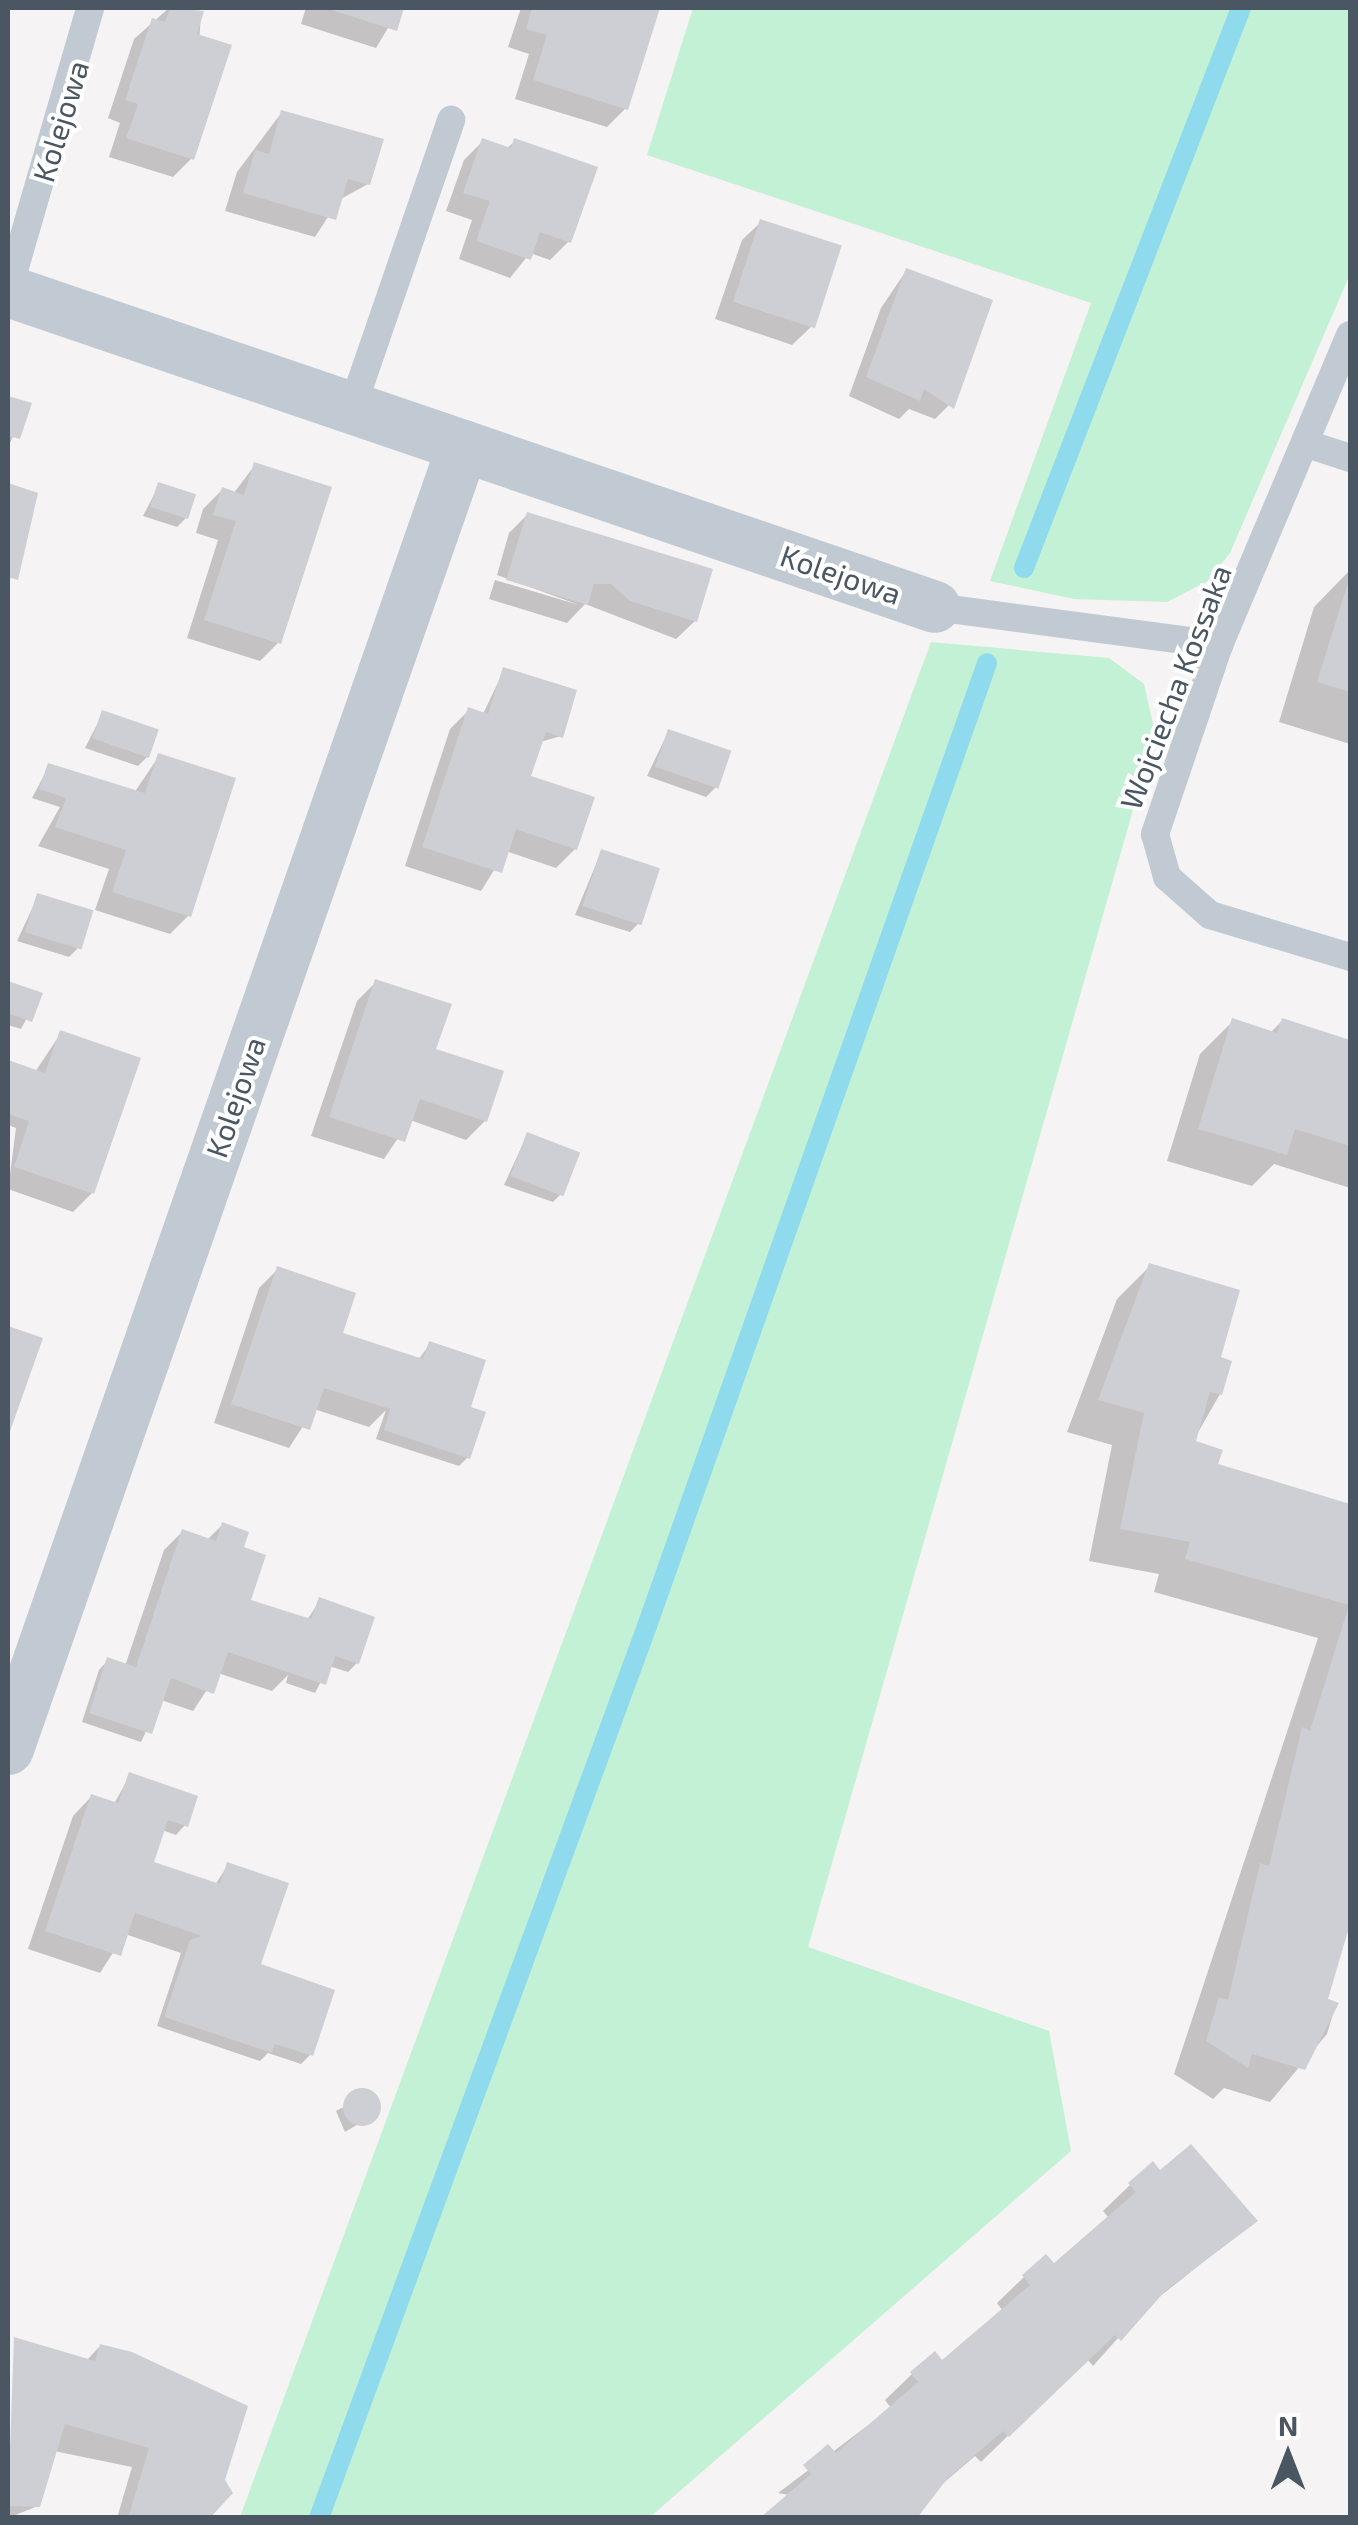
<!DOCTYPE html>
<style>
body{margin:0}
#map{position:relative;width:1358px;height:2525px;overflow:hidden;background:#f5f3f3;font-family:"Exo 2",sans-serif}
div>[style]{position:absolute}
.green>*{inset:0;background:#c3f1d5}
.shadow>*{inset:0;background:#0003}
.stream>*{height:20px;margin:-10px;padding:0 10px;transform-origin:10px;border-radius:10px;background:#90daee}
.building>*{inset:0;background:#cdcfd5;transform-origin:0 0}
.round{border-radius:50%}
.service>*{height:28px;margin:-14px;padding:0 14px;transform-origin:14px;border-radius:14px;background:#c1cad2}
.minor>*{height:52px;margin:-26px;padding:0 26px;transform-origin:26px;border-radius:26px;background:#c1cad2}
span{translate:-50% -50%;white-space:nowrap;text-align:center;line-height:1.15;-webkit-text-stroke:8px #fff;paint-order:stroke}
.street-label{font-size:30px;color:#4a5661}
.frame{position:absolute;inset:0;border:10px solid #4a5661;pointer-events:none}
.north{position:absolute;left:1238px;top:2405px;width:100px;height:100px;-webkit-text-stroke:8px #fff;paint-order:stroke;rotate:0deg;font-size:28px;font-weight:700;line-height:40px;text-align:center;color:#4a5661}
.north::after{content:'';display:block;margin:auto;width:35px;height:45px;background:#4a5661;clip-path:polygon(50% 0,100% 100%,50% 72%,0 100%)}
</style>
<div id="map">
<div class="green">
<i style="clip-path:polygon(693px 8px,1350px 8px,1350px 274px,1230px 553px,1208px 581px,1167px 602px,1074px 599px,990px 581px,1091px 303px,647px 155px)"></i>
<i style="clip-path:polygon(931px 642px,1109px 658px,1144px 684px,1155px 733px,808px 1947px,1049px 2031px,1071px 2151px,650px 2517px,240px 2517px)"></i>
</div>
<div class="shadow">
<i style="clip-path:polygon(169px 8px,201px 13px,192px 158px,173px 177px,109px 157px,120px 123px,108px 118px,134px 39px)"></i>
<i style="clip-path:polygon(306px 8px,400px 8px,376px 48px,301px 24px)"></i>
<i style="clip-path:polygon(521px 8px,657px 8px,626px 108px,607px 127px,515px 99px,529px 54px,508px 47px)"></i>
<i style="clip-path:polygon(282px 112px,368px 184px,339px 200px,315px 237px,225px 211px,237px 172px)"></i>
<i style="clip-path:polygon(483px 141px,506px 149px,515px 141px,569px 241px,550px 260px,530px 253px,510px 278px,459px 259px,472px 220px,446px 211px,464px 160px)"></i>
<i style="clip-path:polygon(761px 222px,811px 327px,792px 345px,715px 319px,742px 240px)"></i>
<i style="clip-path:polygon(906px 271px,954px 400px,935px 419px,909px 409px,899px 419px,849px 396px,881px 308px)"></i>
<i style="clip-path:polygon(8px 402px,28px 405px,8px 447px)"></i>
<i style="clip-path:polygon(255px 465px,279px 642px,260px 661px,187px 638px,218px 540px,196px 533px,203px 509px,222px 490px,233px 494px)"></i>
<i style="clip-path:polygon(159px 485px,186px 518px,177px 527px,143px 516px)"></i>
<i style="clip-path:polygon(8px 486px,34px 495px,8px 587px)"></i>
<i style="clip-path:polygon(528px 514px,695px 621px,676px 639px,585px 604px,567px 623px,489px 599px,495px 580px,579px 605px,497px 575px,509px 533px)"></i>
<i style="clip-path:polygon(1350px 570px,1350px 744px,1279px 722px,1314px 607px)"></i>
<i style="clip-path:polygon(504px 670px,561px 736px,540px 742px,528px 778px,575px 849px,556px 868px,506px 851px,481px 891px,405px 866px,450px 729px,469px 710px,483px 714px)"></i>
<i style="clip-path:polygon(103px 713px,147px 757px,138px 766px,85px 748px)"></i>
<i style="clip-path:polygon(668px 732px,715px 788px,706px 797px,647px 776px)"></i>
<i style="clip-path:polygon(159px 756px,189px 915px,170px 934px,95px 910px,109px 869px,38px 846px,60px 807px,32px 798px,49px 766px,134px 793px)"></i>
<i style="clip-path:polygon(601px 852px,639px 923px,630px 932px,575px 915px)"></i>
<i style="clip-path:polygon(38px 896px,78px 948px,69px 957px,17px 941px)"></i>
<i style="clip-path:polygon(376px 982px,485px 1121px,466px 1140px,410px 1120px,384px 1159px,311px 1136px,357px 1001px)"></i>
<i style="clip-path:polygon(8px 983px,39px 995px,21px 1029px,8px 1025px)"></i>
<i style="clip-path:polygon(1233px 1021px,1270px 1033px,1282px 1021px,1350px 1042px,1350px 1188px,1274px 1164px,1252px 1186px,1167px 1161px,1200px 1054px)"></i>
<i style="clip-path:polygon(61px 1033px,92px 1193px,73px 1212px,8px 1189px,16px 1128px,8px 1125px,8px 1063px,35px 1072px)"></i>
<i style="clip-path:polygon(527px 1135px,562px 1193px,553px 1202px,504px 1185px)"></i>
<i style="clip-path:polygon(1150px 1266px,1218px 1359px,1220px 1394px,1192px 1443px,1215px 1466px,1350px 1507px,1350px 1917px,1325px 2001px,1336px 2004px,1327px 2034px,1270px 2102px,1224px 2088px,1213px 2099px,1174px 2074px,1318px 1638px,1154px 1592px,1159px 1574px,1089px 1561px,1112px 1445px,1067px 1432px,1117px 1299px)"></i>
<i style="clip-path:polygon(278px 1269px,340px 1335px,418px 1360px,430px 1344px,468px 1409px,468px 1457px,459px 1466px,376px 1439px,386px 1410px,369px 1427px,314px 1409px,289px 1448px,214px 1423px,259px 1288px)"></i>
<i style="clip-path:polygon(8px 1328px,39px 1340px,8px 1431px)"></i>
<i style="clip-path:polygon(222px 1525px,241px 1549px,248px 1601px,307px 1620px,320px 1600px,357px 1663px,348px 1672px,329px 1666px,315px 1693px,286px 1683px,288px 1675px,272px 1691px,218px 1673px,193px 1711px,161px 1700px,141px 1742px,82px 1722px,99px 1670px,108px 1660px,125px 1666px,164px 1550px,183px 1531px,207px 1540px)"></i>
<i style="clip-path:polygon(130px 1775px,185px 1825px,176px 1835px,162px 1830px,150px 1863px,215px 1885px,228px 1865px,258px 1966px,310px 2055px,301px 2064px,268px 2053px,260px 2061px,157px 2026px,181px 1953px,125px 1934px,100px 1973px,28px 1949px,73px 1816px,91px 1797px,114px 1804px)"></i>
<i style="clip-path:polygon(370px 2093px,377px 2113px,345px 2132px,336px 2111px)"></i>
<i style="clip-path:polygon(1160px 2173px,1255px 2221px,1144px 2309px,1093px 2366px,1087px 2359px,981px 2462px,975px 2456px,926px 2498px,916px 2518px,778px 2493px,891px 2408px,885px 2400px,912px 2374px,942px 2363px,1003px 2311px,997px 2303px,1024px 2277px,1054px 2266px,1109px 2218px,1103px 2211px,1130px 2185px)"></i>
<i style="clip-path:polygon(15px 2340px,86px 2361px,100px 2346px,208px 2518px,117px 2518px,132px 2467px,54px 2451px,38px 2506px,8px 2518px)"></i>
</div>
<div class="stream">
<i style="left:1024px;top:568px;width:601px;rotate:-68.82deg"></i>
<i style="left:319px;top:2518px;width:950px;rotate:-69.81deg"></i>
<i style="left:647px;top:1626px;width:1021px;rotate:-70.55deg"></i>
</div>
<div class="building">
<i style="clip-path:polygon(170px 8px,204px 11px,197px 34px,232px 45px,194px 160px,126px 138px,138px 104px,125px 100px,152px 18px,165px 22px)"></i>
<i style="clip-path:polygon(326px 8px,404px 8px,397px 31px)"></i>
<i style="clip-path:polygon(532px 8px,660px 8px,628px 110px,533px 80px,547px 35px,526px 29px)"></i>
<i style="clip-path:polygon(281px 110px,384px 139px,370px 185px,348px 179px,336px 220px,243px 193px,255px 150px,269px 154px)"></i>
<i style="clip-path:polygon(482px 138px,511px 148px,514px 138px,598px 167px,571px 243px,540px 232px,531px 260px,476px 241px,490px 201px,463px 193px)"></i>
<i style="left:760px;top:219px;width:86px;height:87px;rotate:18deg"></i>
<i style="clip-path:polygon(906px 268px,993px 300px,954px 409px,924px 389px,920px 401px,866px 377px)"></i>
<i style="clip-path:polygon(8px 396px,32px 403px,20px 439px,8px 436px)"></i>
<i style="clip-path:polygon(254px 462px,332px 487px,281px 644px,204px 620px,236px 521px,213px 515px,222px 487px,244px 495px)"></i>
<i style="left:158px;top:482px;width:40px;height:26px;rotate:18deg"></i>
<i style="clip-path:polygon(8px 483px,38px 493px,18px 580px,8px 577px)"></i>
<i style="clip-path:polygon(527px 512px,713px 569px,697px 622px,630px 601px,611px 584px,594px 584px,588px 605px,506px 580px)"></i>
<i style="clip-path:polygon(1350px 576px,1350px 692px,1317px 682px)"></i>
<i style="clip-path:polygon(503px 667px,577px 690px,563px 738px,546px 732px,531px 776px,595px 797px,577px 850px,516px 829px,502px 873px,422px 847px,468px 707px,488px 714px)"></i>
<i style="left:102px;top:710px;width:60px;height:30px;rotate:19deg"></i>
<i style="left:668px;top:729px;width:67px;height:40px;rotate:19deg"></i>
<i style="clip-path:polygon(158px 753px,236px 778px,191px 917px,112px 892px,126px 850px,55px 827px,66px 798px,39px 789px,48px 763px,145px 793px)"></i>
<i style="left:601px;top:849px;width:62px;height:60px;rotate:18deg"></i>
<i style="left:37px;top:893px;width:59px;height:41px;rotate:17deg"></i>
<i style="clip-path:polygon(375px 979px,452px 1004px,436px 1049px,504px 1071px,487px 1122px,420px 1099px,405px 1142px,329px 1117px)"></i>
<i style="clip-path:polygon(8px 981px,43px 993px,32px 1022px,8px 1013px)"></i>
<i style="clip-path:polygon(1232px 1018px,1277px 1033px,1282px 1018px,1350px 1040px,1350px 1146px,1295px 1129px,1287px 1155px,1198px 1129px)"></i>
<i style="clip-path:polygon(60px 1030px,141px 1058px,94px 1194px,14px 1167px,29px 1121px,8px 1114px,8px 1060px,45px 1073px)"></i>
<i style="left:527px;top:1132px;width:57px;height:47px;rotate:21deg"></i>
<i style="clip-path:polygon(1149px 1263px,1240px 1290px,1221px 1357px,1232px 1361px,1222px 1395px,1210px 1392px,1196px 1441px,1223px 1450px,1218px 1464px,1350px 1504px,1350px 1924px,1328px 1999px,1339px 2003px,1305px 2070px,1252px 2054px,1248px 2068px,1206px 2041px,1219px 1997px,1228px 2000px,1260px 1863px,1269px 1866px,1302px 1727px,1310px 1731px,1349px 1605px,1185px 1559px,1190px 1542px,1120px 1529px,1144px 1413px,1098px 1400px)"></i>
<i style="clip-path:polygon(277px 1266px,356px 1293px,343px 1333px,423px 1359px,429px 1341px,486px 1360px,471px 1407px,486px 1412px,470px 1459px,384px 1430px,390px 1409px,324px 1388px,310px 1430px,231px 1404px)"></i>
<i style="clip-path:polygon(8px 1326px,43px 1338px,8px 1437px)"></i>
<i style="clip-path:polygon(222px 1522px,249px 1532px,244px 1547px,266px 1555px,251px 1600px,311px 1619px,319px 1597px,375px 1617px,359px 1664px,335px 1656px,326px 1685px,228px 1652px,214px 1694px,171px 1678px,152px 1734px,89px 1713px,107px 1657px,136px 1667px,182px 1529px,216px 1541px)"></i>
<i style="clip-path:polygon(129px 1772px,198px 1796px,188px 1827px,168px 1820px,154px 1862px,220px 1884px,227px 1862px,289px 1883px,261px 1964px,335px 1990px,313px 2056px,275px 2044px,272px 2053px,164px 2017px,190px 1940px,202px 1936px,135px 1913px,121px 1956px,45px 1931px,91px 1794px,118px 1803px)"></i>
<i class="round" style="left:343px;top:2088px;width:38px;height:38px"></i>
<i style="clip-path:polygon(1191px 2144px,1258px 2221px,1166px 2290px,1121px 2341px,1115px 2335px,1009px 2437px,1003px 2431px,947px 2479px,917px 2518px,760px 2518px,811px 2474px,803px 2465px,828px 2444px,836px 2453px,918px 2382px,910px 2372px,935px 2351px,942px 2360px,1030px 2285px,1022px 2275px,1046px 2254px,1054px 2263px,1136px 2192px,1128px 2183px,1153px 2161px,1160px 2170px)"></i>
<i style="clip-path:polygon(14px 2337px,95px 2361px,100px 2344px,132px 2352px,248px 2406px,225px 2480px,233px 2493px,210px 2518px,128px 2518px,149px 2448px,65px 2424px,40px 2507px,8px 2506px)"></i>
</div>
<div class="service">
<i style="left:8px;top:291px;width:295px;rotate:-73.8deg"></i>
<i style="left:1350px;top:335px;width:337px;rotate:112.9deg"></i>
<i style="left:1219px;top:645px;width:200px;rotate:108.7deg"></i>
<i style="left:1155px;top:834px;width:45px;rotate:74.4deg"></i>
<i style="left:1167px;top:877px;width:57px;rotate:41.5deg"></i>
<i style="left:1210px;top:915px;width:146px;rotate:16.7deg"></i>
<i style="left:352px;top:408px;width:305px;rotate:-71deg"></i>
<i style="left:1307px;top:444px;width:45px;rotate:18deg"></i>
<i style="left:935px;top:607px;width:287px;rotate:7.6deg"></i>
</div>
<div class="minor">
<i style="left:8px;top:291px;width:979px;rotate:18.82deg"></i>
<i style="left:8px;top:1749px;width:1380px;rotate:-70.75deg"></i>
</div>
<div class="street-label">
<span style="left:60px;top:121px;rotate:-73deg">Kolejowa</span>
<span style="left:841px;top:574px;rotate:19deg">Kolejowa</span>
<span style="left:1175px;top:687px;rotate:-69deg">Wojciecha Kossaka</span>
<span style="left:235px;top:1097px;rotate:-71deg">Kolejowa</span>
</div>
<div class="frame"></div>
<div class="north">N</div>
</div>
